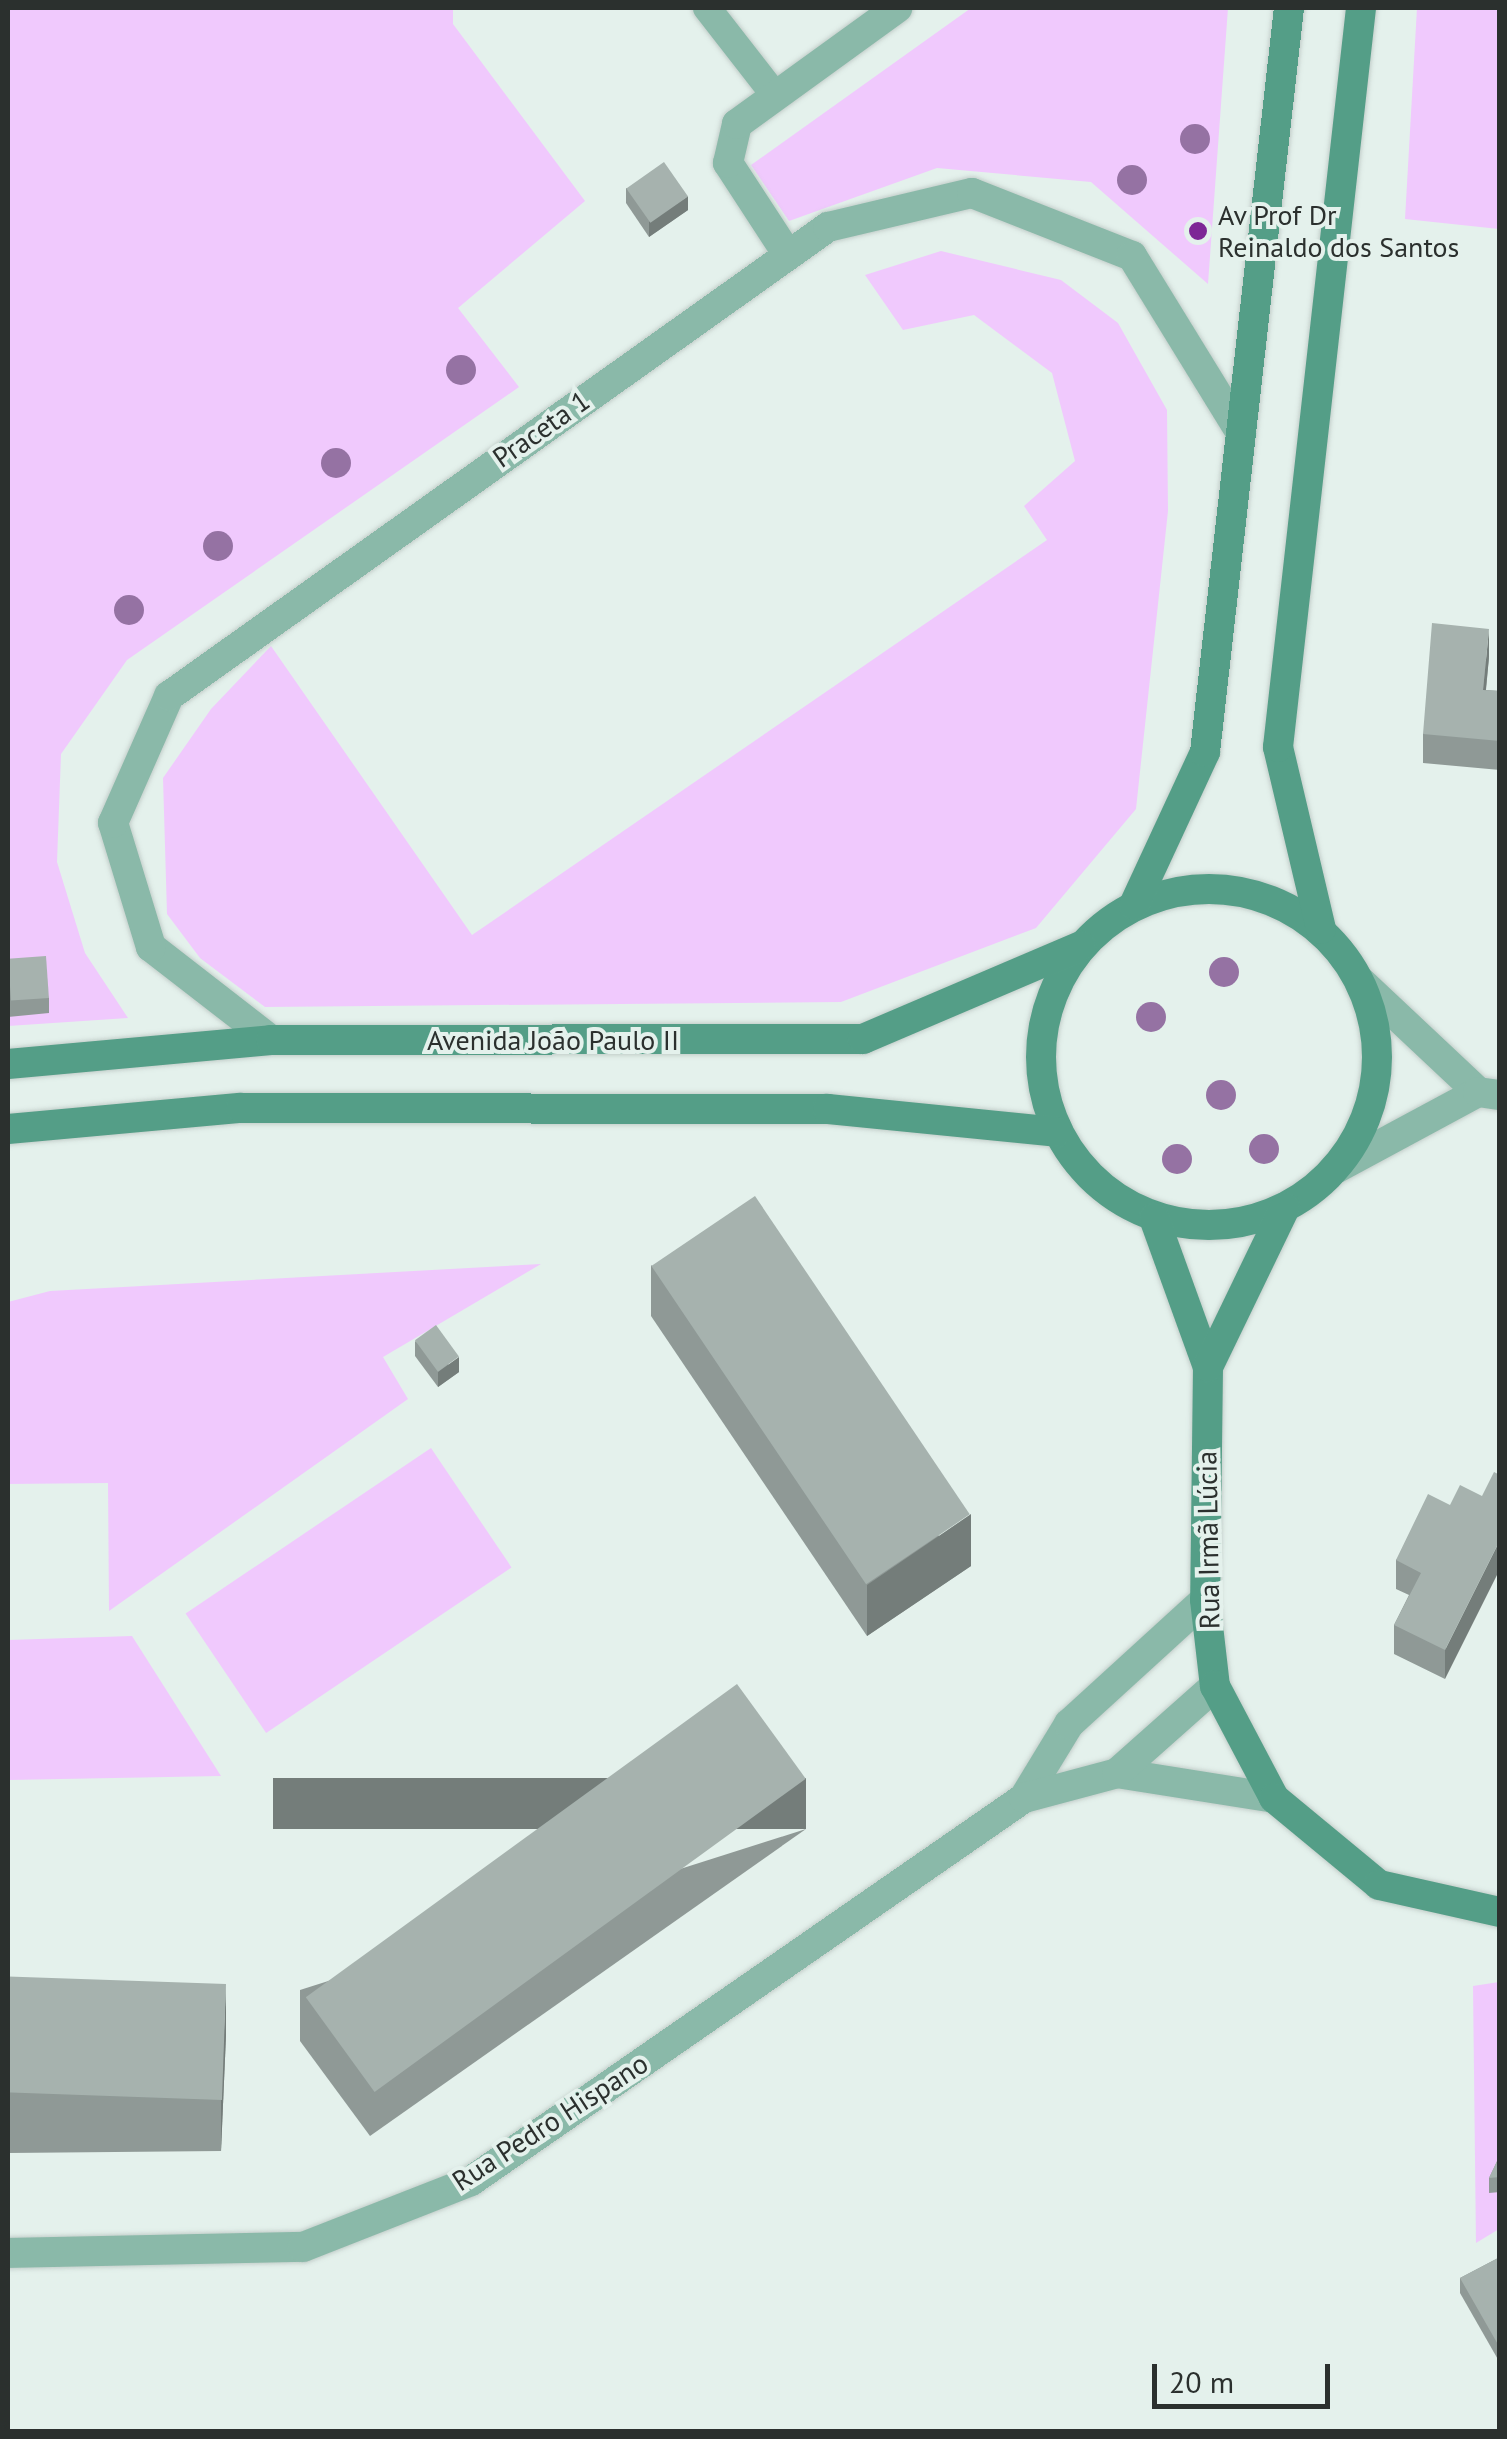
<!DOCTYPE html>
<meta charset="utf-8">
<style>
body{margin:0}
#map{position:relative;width:1507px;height:2439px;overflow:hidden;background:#e4f1ec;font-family:"PT Sans",sans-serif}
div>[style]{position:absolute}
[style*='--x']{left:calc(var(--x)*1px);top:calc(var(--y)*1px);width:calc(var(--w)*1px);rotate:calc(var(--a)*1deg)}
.green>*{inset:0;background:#f0c9fd;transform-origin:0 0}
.roads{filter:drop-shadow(0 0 2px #c3ceca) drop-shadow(0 0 2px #c3ceca)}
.lane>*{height:28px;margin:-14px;padding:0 14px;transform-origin:14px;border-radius:14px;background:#8ab9a9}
.street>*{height:30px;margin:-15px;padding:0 15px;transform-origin:15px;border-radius:15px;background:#8ab9a9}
.secondary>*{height:30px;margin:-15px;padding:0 15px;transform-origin:15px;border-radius:15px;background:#549e87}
.secondary>.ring{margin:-15px;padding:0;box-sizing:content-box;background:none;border:30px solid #549e87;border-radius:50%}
.trees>*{width:30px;height:30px;margin:-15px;border-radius:50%;background:#9572a3}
.wall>*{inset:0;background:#8f9996}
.shaded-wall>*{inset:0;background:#747d7a;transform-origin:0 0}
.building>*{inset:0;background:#a6b2ae;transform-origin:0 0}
.dots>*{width:28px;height:28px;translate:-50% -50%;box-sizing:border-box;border:5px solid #e4f1ec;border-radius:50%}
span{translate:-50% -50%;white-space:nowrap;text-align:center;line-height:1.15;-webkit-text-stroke:8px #e4f1ec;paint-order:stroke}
.poi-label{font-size:28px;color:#2b302e}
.left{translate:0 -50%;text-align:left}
.street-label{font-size:28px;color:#2b302e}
.frame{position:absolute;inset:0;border:10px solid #2b302e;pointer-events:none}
.scale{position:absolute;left:1152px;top:2364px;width:178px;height:45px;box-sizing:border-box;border:5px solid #2b302e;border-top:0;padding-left:12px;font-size:30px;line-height:35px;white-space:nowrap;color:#2b302e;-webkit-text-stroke:8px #e4f1ec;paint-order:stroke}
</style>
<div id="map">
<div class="green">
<i style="clip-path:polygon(8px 8px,453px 8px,453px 24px,585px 201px,458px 308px,519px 387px,127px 660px,61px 754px,57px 862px,85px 953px,128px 1018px,8px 1026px)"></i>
<i style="clip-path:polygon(971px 8px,1228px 8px,1208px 284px,1091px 182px,937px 168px,789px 221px,751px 165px)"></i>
<i style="clip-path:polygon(1417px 8px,1499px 8px,1499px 229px,1405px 219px)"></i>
<i style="clip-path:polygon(941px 251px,1061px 280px,1118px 323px,1167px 410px,1168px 511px,1136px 809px,1036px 928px,841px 1002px,265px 1007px,200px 958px,167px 914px,163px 778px,211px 709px,271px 646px,472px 935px,1047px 540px,1024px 506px,1075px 461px,1052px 373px,974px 315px,903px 330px,865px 275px)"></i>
<i style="clip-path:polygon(541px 1264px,383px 1357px,408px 1399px,109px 1611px,108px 1483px,8px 1484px,8px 1302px,50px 1291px)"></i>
<i style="left:431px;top:1448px;width:144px;height:296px;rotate:56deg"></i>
<i style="clip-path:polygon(132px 1636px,221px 1776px,8px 1780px,8px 1640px)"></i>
<i style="clip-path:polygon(1499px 1982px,1499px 2229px,1476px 2243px,1473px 1986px)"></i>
</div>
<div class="roads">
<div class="lane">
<i style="--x:707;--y:8;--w:109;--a:52.1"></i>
</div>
<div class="street">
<i style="--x:788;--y:255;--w:110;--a:-123.1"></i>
<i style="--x:728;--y:163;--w:40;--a:-77"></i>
<i style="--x:737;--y:124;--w:198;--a:-35.9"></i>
<i style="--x:1361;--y:982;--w:161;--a:43.2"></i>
<i style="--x:271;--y:1040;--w:152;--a:-142.2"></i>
<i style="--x:151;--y:947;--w:130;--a:-107"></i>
<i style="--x:113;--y:823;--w:139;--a:-66.2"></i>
<i style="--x:169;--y:696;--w:809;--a:-35.44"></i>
<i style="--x:828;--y:227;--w:148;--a:-13.3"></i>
<i style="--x:972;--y:193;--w:172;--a:21.5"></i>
<i style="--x:1132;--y:256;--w:208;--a:58.4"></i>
<i style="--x:1337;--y:1168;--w:160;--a:-28.3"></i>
<i style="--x:1478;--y:1092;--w:22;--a:8"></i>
<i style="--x:1117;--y:1773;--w:159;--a:9"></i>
<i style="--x:1024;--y:1798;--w:87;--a:-58.7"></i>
<i style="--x:1069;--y:1724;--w:184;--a:-42.4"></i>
<i style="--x:8;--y:2253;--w:295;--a:-1.2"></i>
<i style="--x:303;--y:2247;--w:180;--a:-21.4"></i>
<i style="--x:471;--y:2181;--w:673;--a:-34.71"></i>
<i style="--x:1024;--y:1798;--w:96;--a:-15"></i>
<i style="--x:1117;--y:1773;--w:131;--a:-41.6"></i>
</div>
<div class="secondary">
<i class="ring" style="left:1041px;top:889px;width:306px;height:306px"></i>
<i style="--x:1134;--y:905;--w:169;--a:-65.1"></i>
<i style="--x:1205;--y:752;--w:749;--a:-83.56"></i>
<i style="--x:1321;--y:929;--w:187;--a:-103.3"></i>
<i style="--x:1278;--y:747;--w:744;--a:-83.59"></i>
<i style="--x:8;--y:1064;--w:264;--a:-5.2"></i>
<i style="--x:271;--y:1040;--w:592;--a:-0.1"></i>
<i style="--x:863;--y:1039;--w:237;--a:-23.1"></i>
<i style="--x:8;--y:1129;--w:234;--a:-5.2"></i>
<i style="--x:241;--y:1108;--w:587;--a:0.1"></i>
<i style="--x:828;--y:1109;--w:230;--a:5.7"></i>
<i style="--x:1154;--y:1218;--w:158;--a:70.1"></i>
<i style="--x:1208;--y:1367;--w:233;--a:90.7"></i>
<i style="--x:1205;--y:1600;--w:87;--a:83.4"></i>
<i style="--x:1215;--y:1686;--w:127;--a:62.2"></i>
<i style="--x:1274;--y:1798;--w:136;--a:39.6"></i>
<i style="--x:1379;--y:1885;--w:124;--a:12.6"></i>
<i style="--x:1208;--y:1367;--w:177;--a:-64.2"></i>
</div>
</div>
<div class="trees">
<i style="left:1195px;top:139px"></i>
<i style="left:1132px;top:180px"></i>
<i style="left:461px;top:370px"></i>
<i style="left:336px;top:463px"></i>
<i style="left:218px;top:546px"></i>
<i style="left:129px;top:610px"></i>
<i style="left:1224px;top:972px"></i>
<i style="left:1151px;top:1017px"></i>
<i style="left:1221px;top:1095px"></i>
<i style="left:1264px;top:1149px"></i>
<i style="left:1177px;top:1159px"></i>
</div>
<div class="wall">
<i style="clip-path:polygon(626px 188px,688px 210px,649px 237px,626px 203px)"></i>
<i style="clip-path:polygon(1489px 657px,1486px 690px,1500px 691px,1500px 770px,1423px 763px,1423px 734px)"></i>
<i style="clip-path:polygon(8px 960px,49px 998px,49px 1013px,8px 1017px)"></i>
<i style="clip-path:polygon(651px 1265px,971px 1566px,867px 1636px,651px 1316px)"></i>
<i style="clip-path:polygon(415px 1341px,459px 1372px,438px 1387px,415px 1356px)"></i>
<i style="clip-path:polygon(1450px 1505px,1445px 1679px,1394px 1654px,1394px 1625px,1409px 1595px,1396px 1589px,1396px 1560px)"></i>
<i style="clip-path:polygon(806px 1829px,370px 2136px,300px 2041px,300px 1990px)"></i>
<i style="clip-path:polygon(8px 1985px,226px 2035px,221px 2151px,8px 2153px)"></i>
<i style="clip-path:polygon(1500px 2155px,1500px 2192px,1489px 2193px,1489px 2178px)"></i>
<i style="clip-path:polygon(1500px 2257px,1500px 2363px,1460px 2293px,1460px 2278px)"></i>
</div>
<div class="shaded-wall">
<i style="clip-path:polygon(688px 196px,688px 210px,649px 237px,649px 222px)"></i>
<i style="clip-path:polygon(1489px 629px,1489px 657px,1483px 718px,1483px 690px)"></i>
<i style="clip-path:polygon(459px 1357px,459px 1372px,438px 1387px,438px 1372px)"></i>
<i style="clip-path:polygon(971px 1514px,971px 1566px,867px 1636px,867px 1585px)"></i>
<i style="clip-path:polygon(1500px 1540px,1500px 1569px,1445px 1679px,1445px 1650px)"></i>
<i style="left:806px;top:1778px;width:51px;height:533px;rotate:90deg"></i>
<i style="clip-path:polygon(226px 1984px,226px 2035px,221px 2151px,221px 2100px)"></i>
</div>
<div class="building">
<i style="left:664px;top:162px;width:42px;height:46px;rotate:55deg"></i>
<i style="clip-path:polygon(1432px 623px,1489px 629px,1483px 690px,1500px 691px,1500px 741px,1423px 734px)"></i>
<i style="left:46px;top:956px;width:42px;height:38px;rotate:86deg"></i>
<i style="left:755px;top:1196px;width:384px;height:125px;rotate:56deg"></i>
<i style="left:436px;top:1325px;width:39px;height:26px;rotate:54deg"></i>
<i style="clip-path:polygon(1494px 1472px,1500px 1475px,1500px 1540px,1445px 1650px,1394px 1625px,1421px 1573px,1396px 1560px,1428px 1494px,1450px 1505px,1460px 1485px,1482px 1496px)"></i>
<i style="left:737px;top:1684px;width:117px;height:533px;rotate:54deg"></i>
<i style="left:226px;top:1984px;width:116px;height:218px;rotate:92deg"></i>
<i style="clip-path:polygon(1500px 2155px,1500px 2177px,1489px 2178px)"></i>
<i style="clip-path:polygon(1500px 2257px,1500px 2348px,1460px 2278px)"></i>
</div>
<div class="dots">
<i style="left:1198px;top:231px;background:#7d2796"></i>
</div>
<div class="poi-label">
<span class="left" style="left:1218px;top:231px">Av Prof Dr<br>Reinaldo dos Santos</span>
</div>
<div class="street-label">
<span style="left:541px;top:429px;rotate:-35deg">Praceta 1</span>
<span style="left:553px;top:1040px">Avenida João Paulo II</span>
<span style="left:1208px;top:1540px;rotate:-91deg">Rua Irmã Lúcia</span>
<span style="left:550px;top:2122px;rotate:-33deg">Rua Pedro Hispano</span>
</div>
<div class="frame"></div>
<div class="scale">20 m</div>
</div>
